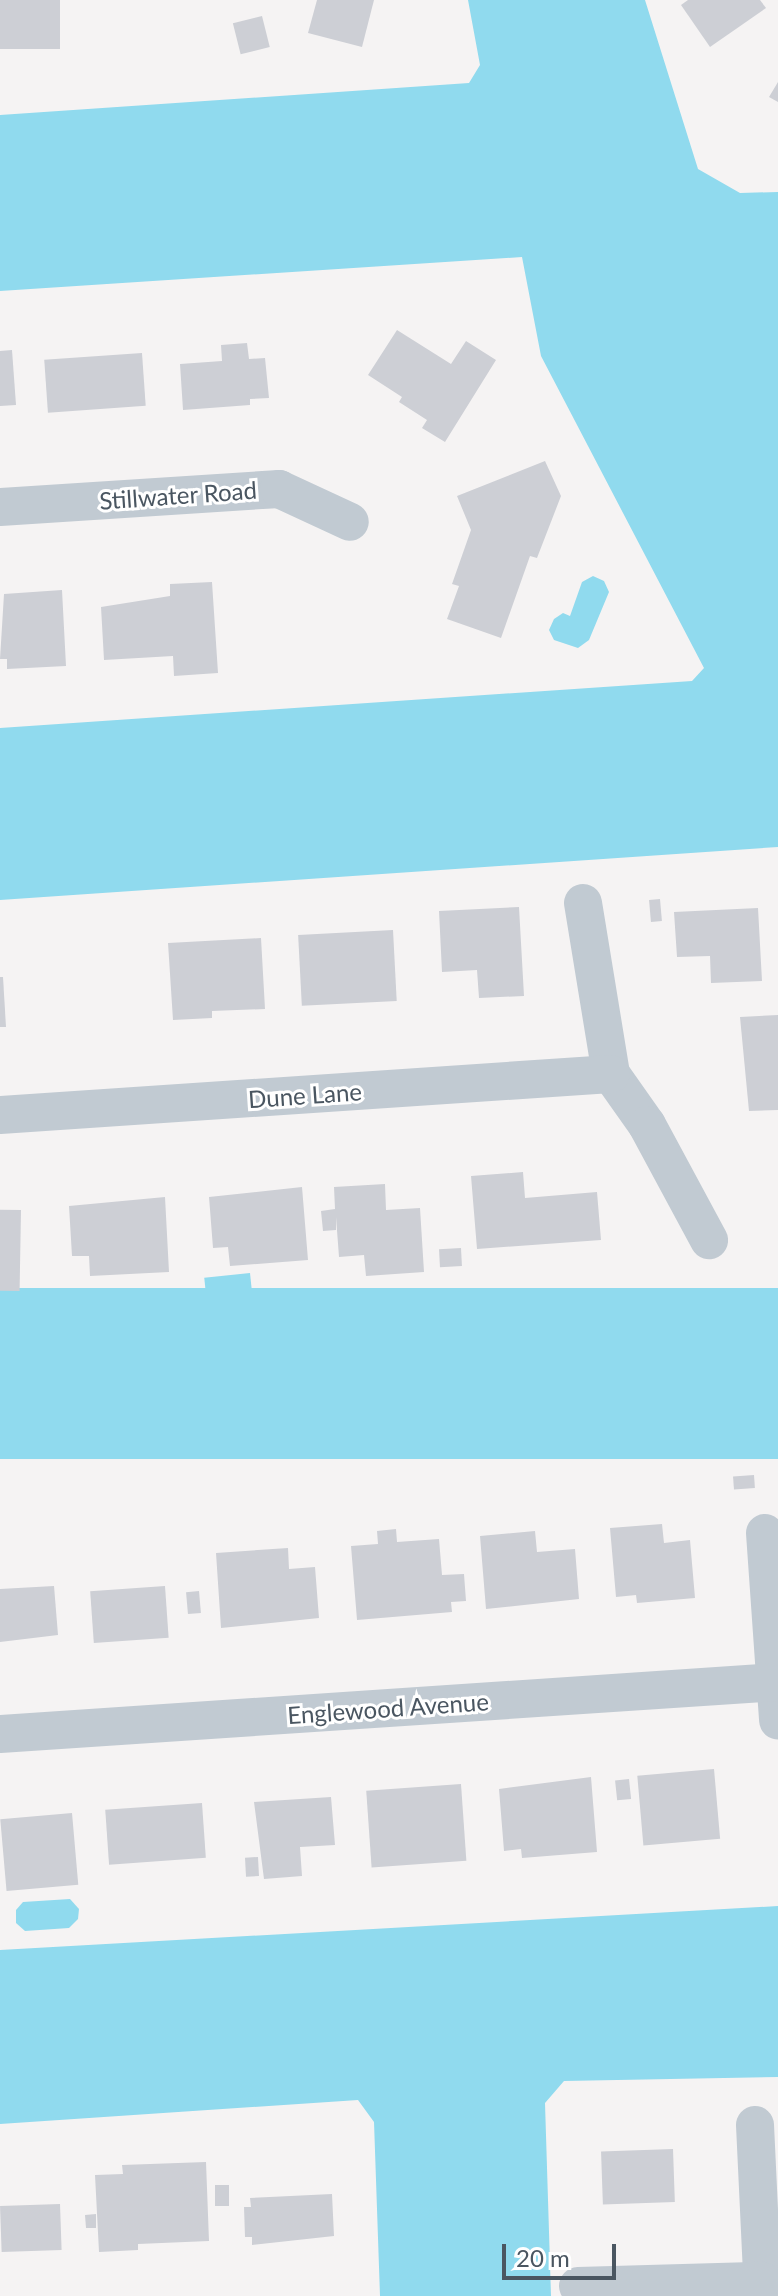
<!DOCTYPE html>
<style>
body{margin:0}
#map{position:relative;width:778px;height:2296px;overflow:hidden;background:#f5f3f3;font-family:Lato,sans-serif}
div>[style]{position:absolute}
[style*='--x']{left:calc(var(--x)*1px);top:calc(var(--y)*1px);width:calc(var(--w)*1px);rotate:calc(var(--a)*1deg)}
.water>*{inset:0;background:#90daee;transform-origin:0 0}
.building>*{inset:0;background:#cdcfd5;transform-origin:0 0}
.minor>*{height:38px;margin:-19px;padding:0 19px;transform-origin:19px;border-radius:19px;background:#c1cad2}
span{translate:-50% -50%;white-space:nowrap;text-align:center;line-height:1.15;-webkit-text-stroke:6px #fff;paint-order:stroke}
.street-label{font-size:24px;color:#4a5661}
.scale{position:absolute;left:502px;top:2244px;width:114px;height:36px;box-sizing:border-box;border:4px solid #4a5661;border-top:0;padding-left:10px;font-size:24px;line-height:28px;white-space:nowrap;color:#4a5661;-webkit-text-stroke:6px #fff;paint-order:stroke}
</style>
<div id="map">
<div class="water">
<i style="clip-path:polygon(468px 0,645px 0,698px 169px,740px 193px,778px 192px,778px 847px,0 900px,0 728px,692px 681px,704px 668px,541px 356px,522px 257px,0 291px,0 115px,469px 83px,480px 65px)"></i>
<i style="clip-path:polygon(593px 576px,604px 581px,609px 592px,589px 640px,578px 648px,554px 640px,549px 630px,554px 619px,563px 613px,570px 616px,582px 582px)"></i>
<i style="left:250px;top:1273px;width:18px;height:46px;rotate:84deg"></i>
<i style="left:778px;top:1288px;width:171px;height:780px;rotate:90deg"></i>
<i style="clip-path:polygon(70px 1899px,79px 1909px,78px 1919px,69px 1928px,25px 1931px,16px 1923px,16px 1910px,23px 1902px)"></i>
<i style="clip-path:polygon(778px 1906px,778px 2077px,564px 2081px,545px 2103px,551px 2296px,380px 2296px,374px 2122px,358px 2100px,0 2124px,0 1950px)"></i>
</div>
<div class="building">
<i style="left:0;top:0;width:60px;height:49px"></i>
<i style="clip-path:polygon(317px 0,374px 0,362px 47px,308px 33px)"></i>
<i style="clip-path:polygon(688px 0,760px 0,766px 8px,710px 47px,681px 5px)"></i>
<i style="left:262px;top:16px;width:32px;height:30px;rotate:76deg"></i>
<i style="clip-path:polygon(778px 82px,778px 102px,769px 97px)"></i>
<i style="clip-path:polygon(397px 330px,451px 364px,466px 341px,496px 360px,445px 442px,422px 428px,427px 420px,399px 402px,402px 397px,368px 375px)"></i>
<i style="clip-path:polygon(247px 343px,249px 359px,265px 358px,269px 398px,250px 399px,250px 405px,183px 410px,180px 364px,222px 361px,221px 345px)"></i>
<i style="clip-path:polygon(12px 350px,16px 405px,0 406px,0 351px)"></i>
<i style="left:142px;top:353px;width:53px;height:98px;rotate:86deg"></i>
<i style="clip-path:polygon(545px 461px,561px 496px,537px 558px,530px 556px,501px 638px,447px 619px,459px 586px,452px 584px,471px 530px,457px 496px)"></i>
<i style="clip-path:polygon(212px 582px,218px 673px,174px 676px,173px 656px,104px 660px,101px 607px,170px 596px,170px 584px)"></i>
<i style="clip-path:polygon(62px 590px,66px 666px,7px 669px,7px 659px,0 659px,4px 594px)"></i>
<i style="left:660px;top:899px;width:22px;height:11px;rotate:85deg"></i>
<i style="clip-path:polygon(519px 907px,524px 996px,479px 998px,477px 970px,442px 972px,439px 911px)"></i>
<i style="clip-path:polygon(758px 908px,762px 981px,711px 983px,710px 956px,677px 957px,674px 912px)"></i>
<i style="left:393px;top:930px;width:71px;height:95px;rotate:87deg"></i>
<i style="clip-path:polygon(261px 938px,265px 1009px,212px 1011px,212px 1018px,173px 1020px,168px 943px)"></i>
<i style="clip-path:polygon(0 977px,3px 977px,6px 1027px,0 1027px)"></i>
<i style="clip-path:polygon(778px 1015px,778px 1110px,749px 1111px,740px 1017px)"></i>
<i style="clip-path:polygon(523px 1172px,525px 1198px,597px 1192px,601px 1240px,477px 1249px,471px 1176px)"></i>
<i style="clip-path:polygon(385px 1184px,386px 1210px,420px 1208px,424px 1272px,366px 1276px,364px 1255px,339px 1257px,336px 1217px,336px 1230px,323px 1231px,321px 1211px,335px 1209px,334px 1187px)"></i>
<i style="clip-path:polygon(302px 1187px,308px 1260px,230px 1266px,228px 1247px,213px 1248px,209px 1197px)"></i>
<i style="clip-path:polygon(165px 1197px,169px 1272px,90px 1276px,89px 1256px,72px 1256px,69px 1206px)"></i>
<i style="left:21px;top:1210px;width:81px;height:21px;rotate:91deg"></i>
<i style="left:461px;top:1248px;width:18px;height:22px;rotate:87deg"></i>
<i style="left:754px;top:1475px;width:13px;height:21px;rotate:86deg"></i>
<i style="clip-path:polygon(662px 1524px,664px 1543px,690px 1540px,695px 1598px,637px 1603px,636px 1595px,616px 1597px,610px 1528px)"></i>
<i style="clip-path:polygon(396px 1529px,397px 1542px,439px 1539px,442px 1575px,464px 1574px,466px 1601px,451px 1602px,452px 1612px,357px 1620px,351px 1546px,378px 1544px,377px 1531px)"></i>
<i style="clip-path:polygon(535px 1531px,537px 1552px,575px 1549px,579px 1599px,486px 1609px,480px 1536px)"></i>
<i style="clip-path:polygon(288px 1548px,289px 1569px,315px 1567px,319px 1618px,221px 1628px,216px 1553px)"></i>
<i style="clip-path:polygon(54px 1586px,58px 1635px,0 1642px,0 1589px)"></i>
<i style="left:165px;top:1586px;width:52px;height:75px;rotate:86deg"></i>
<i style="left:199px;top:1591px;width:22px;height:13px;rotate:85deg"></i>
<i style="left:714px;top:1769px;width:70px;height:77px;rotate:85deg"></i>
<i style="clip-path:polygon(591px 1777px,597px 1852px,522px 1858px,521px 1849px,504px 1851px,499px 1789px)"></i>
<i style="left:629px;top:1779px;width:20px;height:14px;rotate:84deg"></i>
<i style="left:461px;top:1784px;width:77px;height:95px;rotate:86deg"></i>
<i style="clip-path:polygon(331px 1797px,335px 1845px,300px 1847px,302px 1876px,264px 1879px,254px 1802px)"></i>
<i style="left:202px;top:1803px;width:55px;height:97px;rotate:86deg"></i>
<i style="left:72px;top:1813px;width:72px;height:72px;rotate:85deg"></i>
<i style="left:258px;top:1857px;width:19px;height:13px;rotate:87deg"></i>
<i style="left:673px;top:2149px;width:53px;height:72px;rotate:88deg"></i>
<i style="clip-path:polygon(206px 2162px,209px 2241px,138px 2244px,138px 2250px,99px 2252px,95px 2175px,123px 2174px,122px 2165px)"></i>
<i style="left:215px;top:2185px;width:14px;height:21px"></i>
<i style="clip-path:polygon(332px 2194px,334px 2236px,252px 2245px,252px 2237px,245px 2237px,244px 2207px,251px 2207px,250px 2198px)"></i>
<i style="left:60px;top:2204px;width:46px;height:60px;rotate:88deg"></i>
<i style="clip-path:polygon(96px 2214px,96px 2228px,86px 2228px,85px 2215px)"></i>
</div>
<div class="minor">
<i style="--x:0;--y:507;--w:280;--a:-3.7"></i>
<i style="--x:279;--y:489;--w:78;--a:24.9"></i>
<i style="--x:583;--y:903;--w:173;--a:80.7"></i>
<i style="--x:611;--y:1074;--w:62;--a:54.8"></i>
<i style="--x:647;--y:1125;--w:131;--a:61.7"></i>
<i style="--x:0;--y:1115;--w:612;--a:-3.84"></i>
<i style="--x:765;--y:1533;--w:188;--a:86"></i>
<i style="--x:0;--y:1734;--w:778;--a:-3.83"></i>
<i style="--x:755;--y:2125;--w:171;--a:87.3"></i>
<i style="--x:578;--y:2286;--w:184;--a:-1.6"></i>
</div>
<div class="street-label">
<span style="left:178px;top:495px;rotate:-4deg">Stillwater Road</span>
<span style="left:305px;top:1095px;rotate:-4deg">Dune Lane</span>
<span style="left:388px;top:1708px;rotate:-4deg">Englewood Avenue</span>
</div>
<div class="scale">20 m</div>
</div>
